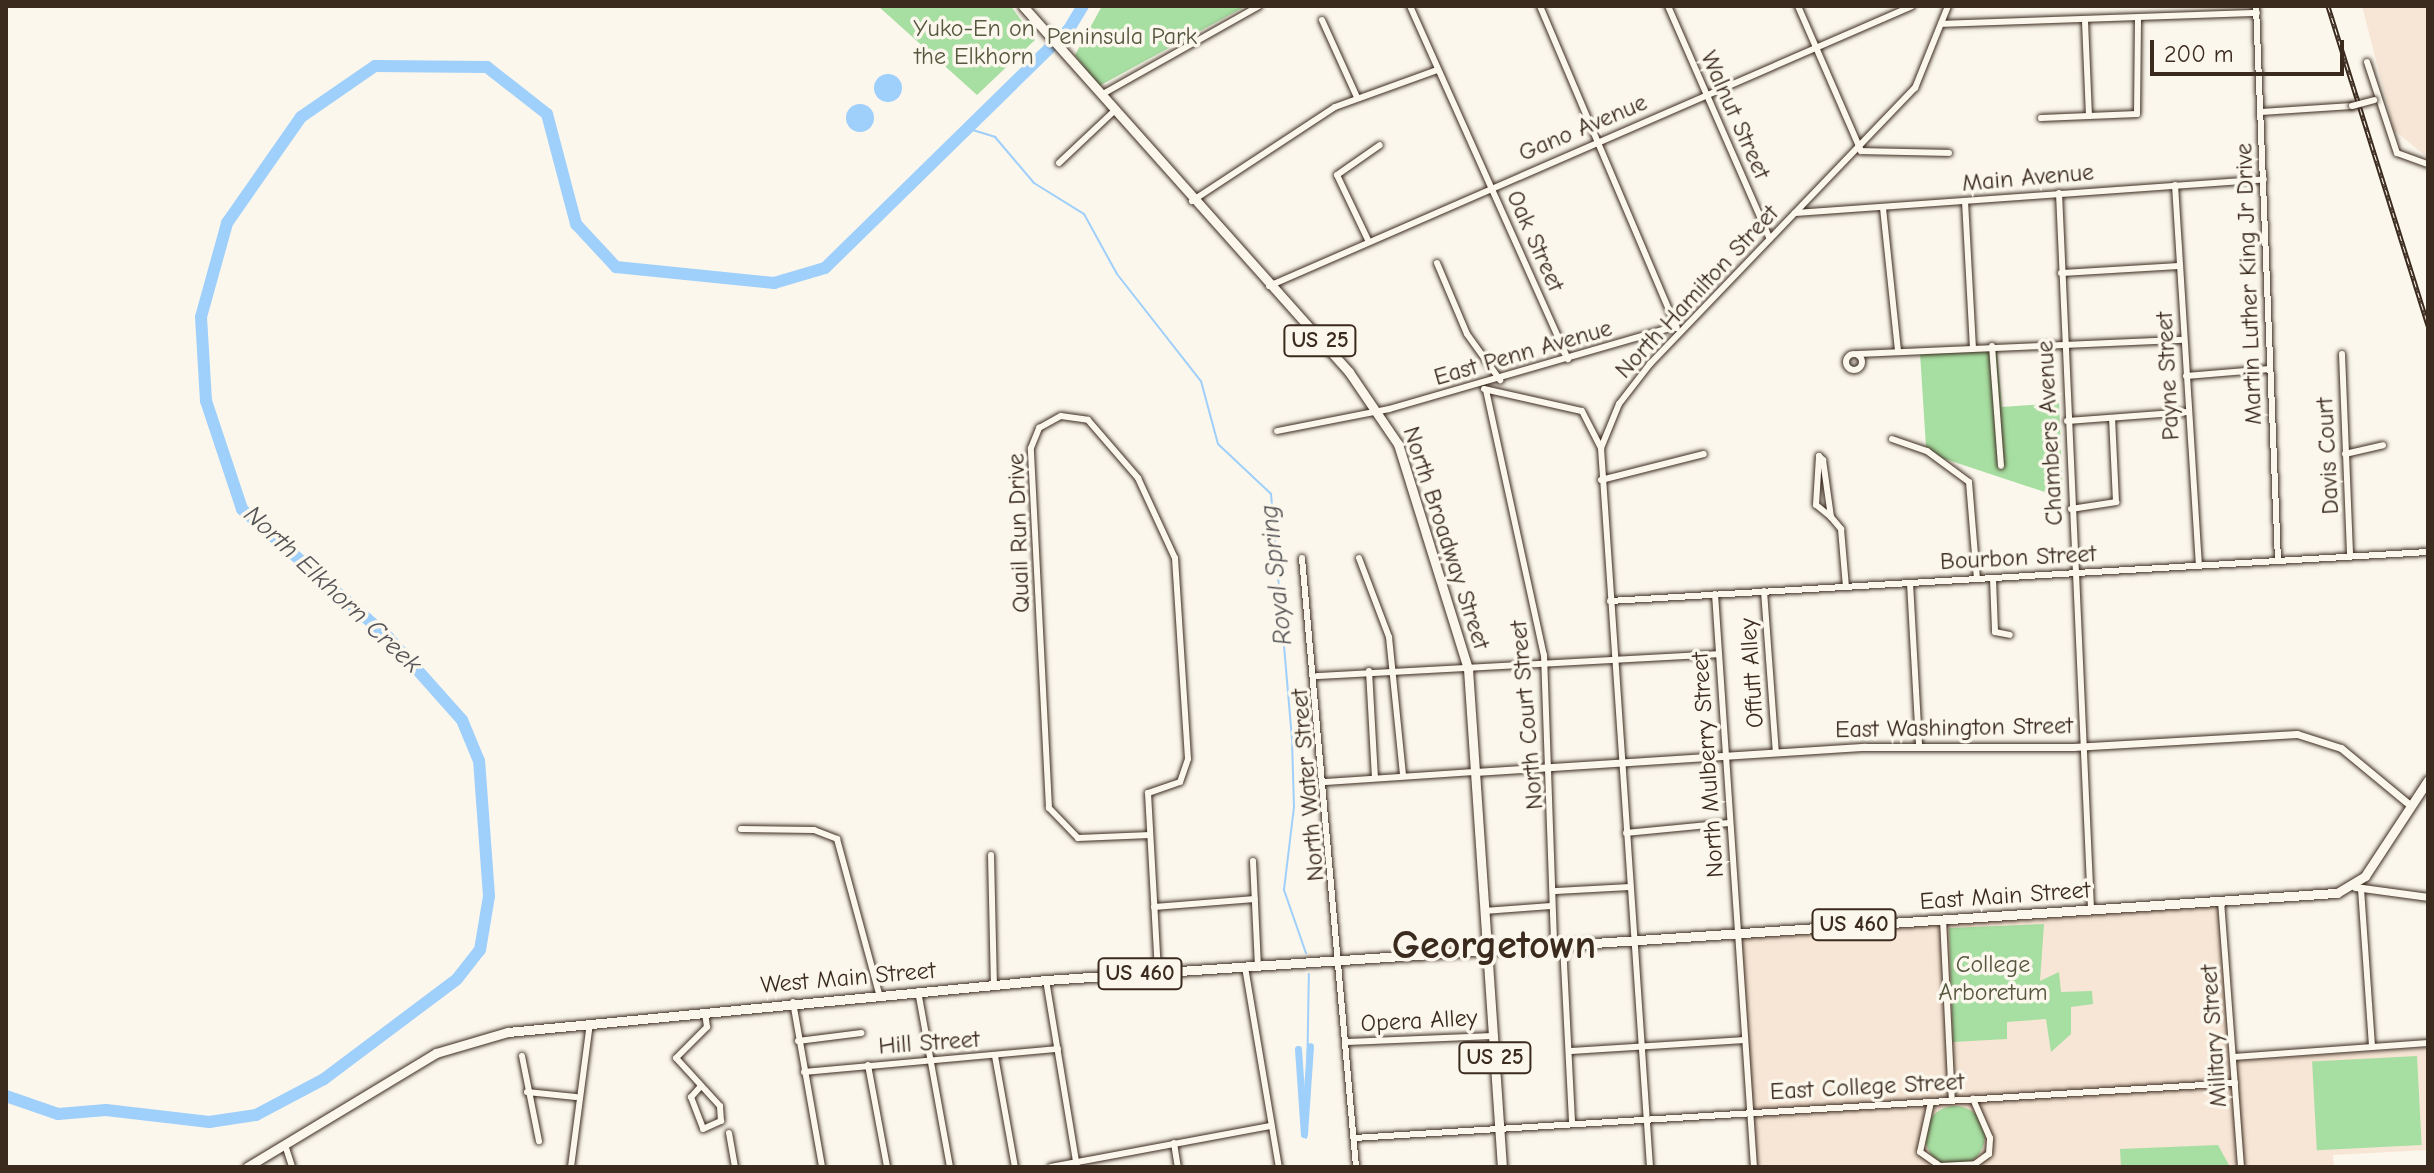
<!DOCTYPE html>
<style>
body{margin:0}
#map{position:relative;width:2434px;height:1173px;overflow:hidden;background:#fbf7ec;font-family:"Comic Neue",sans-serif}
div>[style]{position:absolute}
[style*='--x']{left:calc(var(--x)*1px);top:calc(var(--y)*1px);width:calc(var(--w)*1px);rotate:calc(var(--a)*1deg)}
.built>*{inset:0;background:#f7e6d5}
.green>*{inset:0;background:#a7dea1;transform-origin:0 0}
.round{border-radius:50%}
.water>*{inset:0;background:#9fcffb}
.stream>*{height:2px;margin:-1px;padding:0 1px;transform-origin:1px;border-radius:1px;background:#9fcffb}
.canal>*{height:7px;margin:-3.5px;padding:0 3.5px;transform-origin:3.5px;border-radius:3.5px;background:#9fcffb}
.river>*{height:12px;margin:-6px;padding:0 6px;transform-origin:6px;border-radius:6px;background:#9fcffb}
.roads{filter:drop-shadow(0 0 2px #3b2a1e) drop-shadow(0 0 2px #3b2a1e)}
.minor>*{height:6px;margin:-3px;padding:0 3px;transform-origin:3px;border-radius:3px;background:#fbf7ec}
.minor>.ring{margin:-3px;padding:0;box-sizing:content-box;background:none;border:6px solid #fbf7ec;border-radius:50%}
.tertiary>*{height:7px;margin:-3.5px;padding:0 3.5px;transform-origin:3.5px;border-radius:3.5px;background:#fbf7ec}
.primary>*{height:9px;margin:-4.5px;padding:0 4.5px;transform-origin:4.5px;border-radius:4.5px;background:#fbf7ec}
.rail>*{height:5px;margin-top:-2.5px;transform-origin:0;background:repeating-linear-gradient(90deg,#fbf7ec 0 6px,#3b2a1e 0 12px);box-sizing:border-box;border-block:2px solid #3b2a1e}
.bridges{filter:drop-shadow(0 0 2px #3b2a1e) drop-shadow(0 0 2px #3b2a1e)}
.minor-bridge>*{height:6px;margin:-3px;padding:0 3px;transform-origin:3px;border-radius:3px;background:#fbf7ec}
span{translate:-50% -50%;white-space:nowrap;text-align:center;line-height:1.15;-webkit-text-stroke:7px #fbf7ec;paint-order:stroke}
.shield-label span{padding:2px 6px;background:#fbf7ec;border:2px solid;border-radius:6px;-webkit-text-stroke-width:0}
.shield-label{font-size:22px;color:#3b2a1e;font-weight:700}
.park-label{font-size:24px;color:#56573f}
.street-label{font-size:24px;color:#3b2a1e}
.water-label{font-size:26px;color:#545355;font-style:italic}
.town-label{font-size:40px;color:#3b2a1e;font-weight:700}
.frame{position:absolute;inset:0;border:8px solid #3b2a1e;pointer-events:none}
.scale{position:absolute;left:2150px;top:40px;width:194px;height:36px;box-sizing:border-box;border:4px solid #3b2a1e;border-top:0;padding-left:10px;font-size:24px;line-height:28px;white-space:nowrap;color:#3b2a1e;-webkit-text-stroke:6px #fbf7ec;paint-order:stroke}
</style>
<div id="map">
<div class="built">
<i style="clip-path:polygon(2362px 6px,2428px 6px,2428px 158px,2394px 130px)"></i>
<i style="clip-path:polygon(2219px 904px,2230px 1061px,2428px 1048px,2428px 1150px,2333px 1155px,2334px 1167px,1756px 1167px,1738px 937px)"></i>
</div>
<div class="green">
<i style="clip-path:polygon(878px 6px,1011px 6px,1035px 40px,977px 95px)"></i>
<i style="clip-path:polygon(1102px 6px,1246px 6px,1099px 86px,1075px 55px)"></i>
<i style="clip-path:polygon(1997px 351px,2002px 407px,2059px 403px,2063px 498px,1942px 458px,1926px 447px,1920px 353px)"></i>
<i style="clip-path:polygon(2044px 924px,2040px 981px,2059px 972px,2061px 992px,2092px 991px,2093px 1004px,2071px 1007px,2071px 1034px,2051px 1052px,2046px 1019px,2007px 1022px,2007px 1039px,1953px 1042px,1949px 928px)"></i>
<i style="left:2417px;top:1056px;width:89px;height:105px;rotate:87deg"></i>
<i class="round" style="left:1925px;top:1106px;width:60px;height:60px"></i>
<i style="clip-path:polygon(2218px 1145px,2230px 1167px,2121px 1167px,2120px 1149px)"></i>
</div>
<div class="water">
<i class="round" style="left:874px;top:74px;width:28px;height:28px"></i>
<i class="round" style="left:846px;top:104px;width:28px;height:28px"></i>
</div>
<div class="stream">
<i style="--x:963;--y:127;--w:34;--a:17"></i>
<i style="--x:995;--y:137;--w:60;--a:49.7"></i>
<i style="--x:1034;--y:183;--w:59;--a:31.8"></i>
<i style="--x:1084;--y:214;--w:68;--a:61.2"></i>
<i style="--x:1117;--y:274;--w:136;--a:51.9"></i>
<i style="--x:1201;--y:381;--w:65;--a:74.9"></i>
<i style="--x:1218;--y:444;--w:73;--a:43.3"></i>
<i style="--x:1271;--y:494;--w:247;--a:85.1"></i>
<i style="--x:1292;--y:740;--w:67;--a:88.3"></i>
<i style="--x:1294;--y:807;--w:84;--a:96.9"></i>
<i style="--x:1284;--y:890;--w:67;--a:70.8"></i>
<i style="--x:1306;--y:1138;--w:164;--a:-89"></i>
</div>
<div class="canal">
<i style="--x:1298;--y:1049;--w:85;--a:86"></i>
<i style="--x:1304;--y:1134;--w:88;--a:-86.1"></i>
</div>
<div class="river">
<i style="--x:6;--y:1096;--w:55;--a:19.1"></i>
<i style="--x:58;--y:1114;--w:48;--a:-4.8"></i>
<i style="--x:106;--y:1110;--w:104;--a:6.6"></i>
<i style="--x:209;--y:1122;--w:48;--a:-8.5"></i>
<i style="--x:256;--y:1115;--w:77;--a:-27.9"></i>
<i style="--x:324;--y:1079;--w:166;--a:-36.9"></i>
<i style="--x:457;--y:979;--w:37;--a:-52"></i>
<i style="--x:480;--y:950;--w:55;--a:-80.5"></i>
<i style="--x:489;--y:896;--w:135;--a:-94.2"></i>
<i style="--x:479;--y:761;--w:44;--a:-112.5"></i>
<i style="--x:462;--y:720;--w:111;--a:-131.7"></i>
<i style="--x:388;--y:637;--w:194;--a:-138.8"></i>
<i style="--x:242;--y:509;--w:114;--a:-108.4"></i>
<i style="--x:206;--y:401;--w:84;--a:-93.4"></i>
<i style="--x:201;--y:317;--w:98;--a:-74.5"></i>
<i style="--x:227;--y:223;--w:129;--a:-55.1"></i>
<i style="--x:301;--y:117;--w:90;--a:-34.6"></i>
<i style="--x:375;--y:66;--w:112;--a:0.5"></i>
<i style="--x:487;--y:67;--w:76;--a:38.1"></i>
<i style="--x:547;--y:114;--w:114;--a:75.2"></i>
<i style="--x:576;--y:224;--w:59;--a:47.1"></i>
<i style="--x:616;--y:267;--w:159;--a:5.8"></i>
<i style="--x:774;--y:283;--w:53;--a:-16.4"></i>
<i style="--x:825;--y:268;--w:342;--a:-44.4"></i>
<i style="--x:1069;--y:29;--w:27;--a:-59"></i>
</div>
<div class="roads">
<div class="minor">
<i style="--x:1410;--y:6;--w:387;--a:65.9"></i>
<i style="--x:1540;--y:6;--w:350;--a:67"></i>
<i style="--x:1668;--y:6;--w:254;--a:66.4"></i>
<i style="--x:1798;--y:6;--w:158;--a:66.5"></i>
<i style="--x:1861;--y:151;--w:88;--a:1.3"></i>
<i style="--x:2256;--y:6;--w:555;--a:87.73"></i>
<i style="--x:1322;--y:20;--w:85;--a:65.6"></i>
<i style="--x:2085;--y:21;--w:95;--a:87.6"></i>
<i style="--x:1941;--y:24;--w:316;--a:-2"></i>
<i style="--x:2367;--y:62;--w:96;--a:71.8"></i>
<i style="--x:2397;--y:153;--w:33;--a:20"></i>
<i style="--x:1101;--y:95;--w:181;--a:-29.4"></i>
<i style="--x:2261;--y:112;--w:91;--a:-3.8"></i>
<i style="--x:2041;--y:118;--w:96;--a:-2.4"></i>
<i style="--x:2137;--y:114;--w:94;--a:-89.4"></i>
<i style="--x:1059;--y:163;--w:73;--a:-43.3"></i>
<i style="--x:2175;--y:185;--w:381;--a:86.4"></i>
<i style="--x:2059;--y:193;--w:718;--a:87.44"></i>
<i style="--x:1192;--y:201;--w:171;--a:-33.3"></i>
<i style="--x:1335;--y:107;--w:109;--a:-19.9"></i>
<i style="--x:1965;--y:201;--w:146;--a:86.9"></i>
<i style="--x:1883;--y:208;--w:143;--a:84"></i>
<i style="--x:1795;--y:213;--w:470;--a:-4.1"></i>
<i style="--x:1368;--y:240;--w:72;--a:-115.5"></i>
<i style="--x:1337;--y:175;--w:52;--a:-34.9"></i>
<i style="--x:1437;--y:263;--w:77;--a:67.1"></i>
<i style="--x:1467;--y:334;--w:57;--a:54.3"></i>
<i style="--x:2061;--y:273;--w:119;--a:-3.4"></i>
<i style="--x:1269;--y:286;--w:701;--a:-23.53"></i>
<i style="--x:1992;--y:346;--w:120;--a:85.7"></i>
<i class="ring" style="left:1846px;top:354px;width:10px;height:10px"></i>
<i style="--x:1858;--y:354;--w:326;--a:-2.5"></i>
<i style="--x:2342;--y:354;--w:202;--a:87.7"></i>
<i style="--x:2186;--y:376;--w:84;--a:-4.8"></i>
<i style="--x:1484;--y:389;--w:100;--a:12.7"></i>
<i style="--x:1582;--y:411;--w:42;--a:62.8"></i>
<i style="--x:1486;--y:390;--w:271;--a:77.7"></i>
<i style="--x:1544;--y:655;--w:290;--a:88"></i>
<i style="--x:2067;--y:421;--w:121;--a:-4.3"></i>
<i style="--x:1277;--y:431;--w:114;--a:-11.1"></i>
<i style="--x:1389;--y:409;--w:299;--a:-16.1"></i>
<i style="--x:1892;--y:439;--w:37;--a:19"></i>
<i style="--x:1927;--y:451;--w:52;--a:36.4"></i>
<i style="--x:1969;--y:482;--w:97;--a:85.3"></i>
<i style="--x:2345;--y:454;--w:39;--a:-13"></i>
<i style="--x:1819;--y:456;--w:6;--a:45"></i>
<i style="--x:1823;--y:460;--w:58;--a:82"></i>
<i style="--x:1831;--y:517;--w:19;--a:-141"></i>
<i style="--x:1816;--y:505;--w:49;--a:-86.5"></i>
<i style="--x:1601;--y:480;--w:106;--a:-14.2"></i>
<i style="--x:2071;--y:509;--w:46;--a:-8.8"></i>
<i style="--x:2116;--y:502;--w:84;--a:-92.7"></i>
<i style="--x:1831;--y:517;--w:16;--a:50"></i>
<i style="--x:1841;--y:529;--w:58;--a:85.1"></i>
<i style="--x:1302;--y:558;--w:611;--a:84.93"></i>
<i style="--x:1359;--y:558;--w:85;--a:69.2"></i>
<i style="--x:1389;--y:637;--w:140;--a:84.2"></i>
<i style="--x:1993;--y:579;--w:53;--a:87.8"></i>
<i style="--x:1995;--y:632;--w:15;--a:11"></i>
<i style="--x:1910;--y:583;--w:162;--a:86.8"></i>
<i style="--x:1764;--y:591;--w:162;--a:85.8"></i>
<i style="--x:1715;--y:594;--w:574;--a:86.11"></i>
<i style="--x:1610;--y:601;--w:819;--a:-3.43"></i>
<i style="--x:1369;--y:671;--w:107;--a:86.8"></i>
<i style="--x:1317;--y:676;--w:402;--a:-3.1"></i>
<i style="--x:1325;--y:782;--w:150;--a:-3.8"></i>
<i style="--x:741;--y:829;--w:73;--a:0.8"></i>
<i style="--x:814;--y:830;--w:25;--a:21"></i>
<i style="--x:837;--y:839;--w:161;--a:74.8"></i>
<i style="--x:1626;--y:833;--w:103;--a:-5.5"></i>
<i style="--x:1150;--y:835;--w:72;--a:177.6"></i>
<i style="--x:1078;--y:838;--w:42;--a:-134"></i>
<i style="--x:1049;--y:808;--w:360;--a:-92.9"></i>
<i style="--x:1031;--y:448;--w:22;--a:-68"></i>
<i style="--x:1039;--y:428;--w:25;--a:-29"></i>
<i style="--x:1061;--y:416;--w:27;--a:8"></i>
<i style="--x:1088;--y:420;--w:77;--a:49.2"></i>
<i style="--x:1138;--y:478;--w:88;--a:65.2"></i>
<i style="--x:1175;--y:558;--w:201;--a:86.3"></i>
<i style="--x:1188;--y:759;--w:24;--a:109"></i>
<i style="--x:1180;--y:782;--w:34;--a:161"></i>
<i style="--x:1148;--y:793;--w:179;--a:86.8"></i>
<i style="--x:991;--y:855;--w:129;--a:88.7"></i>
<i style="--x:1253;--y:861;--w:105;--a:87.3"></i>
<i style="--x:2361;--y:889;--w:158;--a:86"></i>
<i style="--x:1556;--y:891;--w:74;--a:-3.1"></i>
<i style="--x:2221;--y:901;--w:267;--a:85.7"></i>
<i style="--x:1154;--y:907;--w:101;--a:-4.5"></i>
<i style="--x:1484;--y:911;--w:67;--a:-4.3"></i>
<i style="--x:1943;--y:919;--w:181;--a:87.2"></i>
<i style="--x:1563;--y:944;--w:180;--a:87.1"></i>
<i style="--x:1245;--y:967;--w:203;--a:80.4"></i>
<i style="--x:1046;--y:980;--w:190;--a:80.6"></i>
<i style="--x:918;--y:991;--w:179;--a:79.7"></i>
<i style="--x:793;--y:1002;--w:168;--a:80"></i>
<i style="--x:798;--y:1041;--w:64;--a:-7.2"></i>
<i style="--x:1347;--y:1042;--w:146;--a:-2.4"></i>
<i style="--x:1571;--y:1051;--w:174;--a:-3.6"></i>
<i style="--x:522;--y:1056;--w:87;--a:78.7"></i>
<i style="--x:995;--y:1056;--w:113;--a:79.8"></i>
<i style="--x:2233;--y:1057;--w:196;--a:-4.1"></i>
<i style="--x:868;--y:1065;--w:104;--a:79.4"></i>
<i style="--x:804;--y:1072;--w:255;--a:-5.2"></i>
<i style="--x:701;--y:1086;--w:15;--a:132"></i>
<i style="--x:691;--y:1097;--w:34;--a:69"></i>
<i style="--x:703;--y:1129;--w:20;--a:-24"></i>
<i style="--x:721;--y:1121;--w:15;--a:-94"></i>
<i style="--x:720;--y:1106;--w:65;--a:-132.5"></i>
<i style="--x:676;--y:1058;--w:44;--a:-45"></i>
<i style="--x:707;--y:1027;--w:15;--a:-98"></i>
<i style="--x:527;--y:1092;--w:49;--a:5.8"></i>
<i style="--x:1931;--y:1102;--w:51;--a:102.4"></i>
<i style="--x:1920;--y:1152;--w:24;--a:35"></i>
<i style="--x:1940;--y:1166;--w:35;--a:-3"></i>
<i style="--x:1975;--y:1164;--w:17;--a:-36"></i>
<i style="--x:1989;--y:1154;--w:16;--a:-86"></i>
<i style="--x:1990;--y:1138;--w:43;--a:-113.6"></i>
<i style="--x:729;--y:1133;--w:35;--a:80"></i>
<i style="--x:1354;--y:1138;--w:883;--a:-3.57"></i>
<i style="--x:1174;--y:1143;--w:24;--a:81"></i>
<i style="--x:286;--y:1148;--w:20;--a:72"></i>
<i style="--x:571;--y:1167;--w:145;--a:-82.5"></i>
<i style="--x:1051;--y:1167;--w:224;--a:-10.6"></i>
<i style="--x:1650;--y:1167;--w:721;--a:-93.9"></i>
<i style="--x:1601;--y:448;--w:48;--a:-67.8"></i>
<i style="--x:1619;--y:404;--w:51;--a:-52.2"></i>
<i style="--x:1650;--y:364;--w:383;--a:-46.2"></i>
<i style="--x:1915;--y:88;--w:88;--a:-68.1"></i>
</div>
<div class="tertiary">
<i style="--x:1475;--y:772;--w:391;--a:-3.7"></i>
<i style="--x:1865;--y:747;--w:208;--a:0"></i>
<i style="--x:2073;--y:747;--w:224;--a:-3.3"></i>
<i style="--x:2297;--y:734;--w:46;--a:17.7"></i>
<i style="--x:2341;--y:748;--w:91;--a:39.6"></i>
<i style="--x:2355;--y:887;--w:74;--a:7.8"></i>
</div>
<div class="primary">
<i style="--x:1023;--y:6;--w:490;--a:48.3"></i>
<i style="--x:1349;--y:372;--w:87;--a:55.8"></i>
<i style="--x:1398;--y:444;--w:236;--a:72.7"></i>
<i style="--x:1468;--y:669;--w:499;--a:86.1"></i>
<i style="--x:247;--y:1167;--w:221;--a:-31.1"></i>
<i style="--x:436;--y:1053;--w:75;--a:-16.3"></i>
<i style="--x:508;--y:1032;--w:541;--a:-5.52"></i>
<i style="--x:1046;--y:980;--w:1294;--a:-3.86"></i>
<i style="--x:2337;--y:893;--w:33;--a:-31"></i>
<i style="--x:2365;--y:876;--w:115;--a:-56.7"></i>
</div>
</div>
<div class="rail">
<i style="--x:2328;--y:6;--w:335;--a:72.6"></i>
</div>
<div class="bridges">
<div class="minor-bridge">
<i style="--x:2352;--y:106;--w:23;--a:-15"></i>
</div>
</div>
<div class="shield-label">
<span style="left:1320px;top:341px">US 25</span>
<span style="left:1854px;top:925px">US 460</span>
<span style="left:1140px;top:974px">US 460</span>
<span style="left:1495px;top:1058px">US 25</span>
</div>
<div class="park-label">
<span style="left:974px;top:43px">Yuko-En on<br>the Elkhorn</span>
<span style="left:1122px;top:37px">Peninsula Park</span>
<span style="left:1993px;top:979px">College<br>Arboretum</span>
</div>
<div class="street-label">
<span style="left:1735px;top:115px;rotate:66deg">Walnut Street</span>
<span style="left:1583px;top:128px;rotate:-23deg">Gano Avenue</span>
<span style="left:2028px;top:178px;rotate:-5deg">Main Avenue</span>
<span style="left:1535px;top:241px;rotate:66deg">Oak Street</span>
<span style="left:2249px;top:284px;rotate:-92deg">Martin Luther King Jr Drive</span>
<span style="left:1697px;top:292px;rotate:-47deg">North Hamilton Street</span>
<span style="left:1523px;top:353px;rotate:-16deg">East Penn Avenue</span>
<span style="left:2168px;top:376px;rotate:-93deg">Payne Street</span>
<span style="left:2050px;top:433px;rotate:-93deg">Chambers Avenue</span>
<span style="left:2328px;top:456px;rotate:-93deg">Davis Court</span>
<span style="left:1019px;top:533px;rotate:-92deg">Quail Run Drive</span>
<span style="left:1446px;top:538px;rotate:72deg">North Broadway Street</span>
<span style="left:2018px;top:558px;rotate:-3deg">Bourbon Street</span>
<span style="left:1752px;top:673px;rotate:-94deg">Offutt Alley</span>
<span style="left:1527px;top:715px;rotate:-95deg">North Court Street</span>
<span style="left:1954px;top:728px;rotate:-1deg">East Washington Street</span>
<span style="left:1708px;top:765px;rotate:-94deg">North Mulberry Street</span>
<span style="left:1308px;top:785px;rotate:-95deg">North Water Street</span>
<span style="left:2005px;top:896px;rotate:-4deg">East Main Street</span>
<span style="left:848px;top:978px;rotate:-5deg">West Main Street</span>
<span style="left:1419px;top:1021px;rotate:-3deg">Opera Alley</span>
<span style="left:2214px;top:1036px;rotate:-94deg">Military Street</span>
<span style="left:929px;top:1043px;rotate:-4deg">Hill Street</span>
<span style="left:1867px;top:1087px;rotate:-3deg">East College Street</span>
</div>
<div class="water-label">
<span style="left:1277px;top:575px;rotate:-96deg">Royal Spring</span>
<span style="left:332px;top:590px;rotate:43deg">North Elkhorn Creek</span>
</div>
<div class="town-label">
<span style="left:1494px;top:945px">Georgetown</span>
</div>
<div class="frame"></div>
<div class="scale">200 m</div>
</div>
